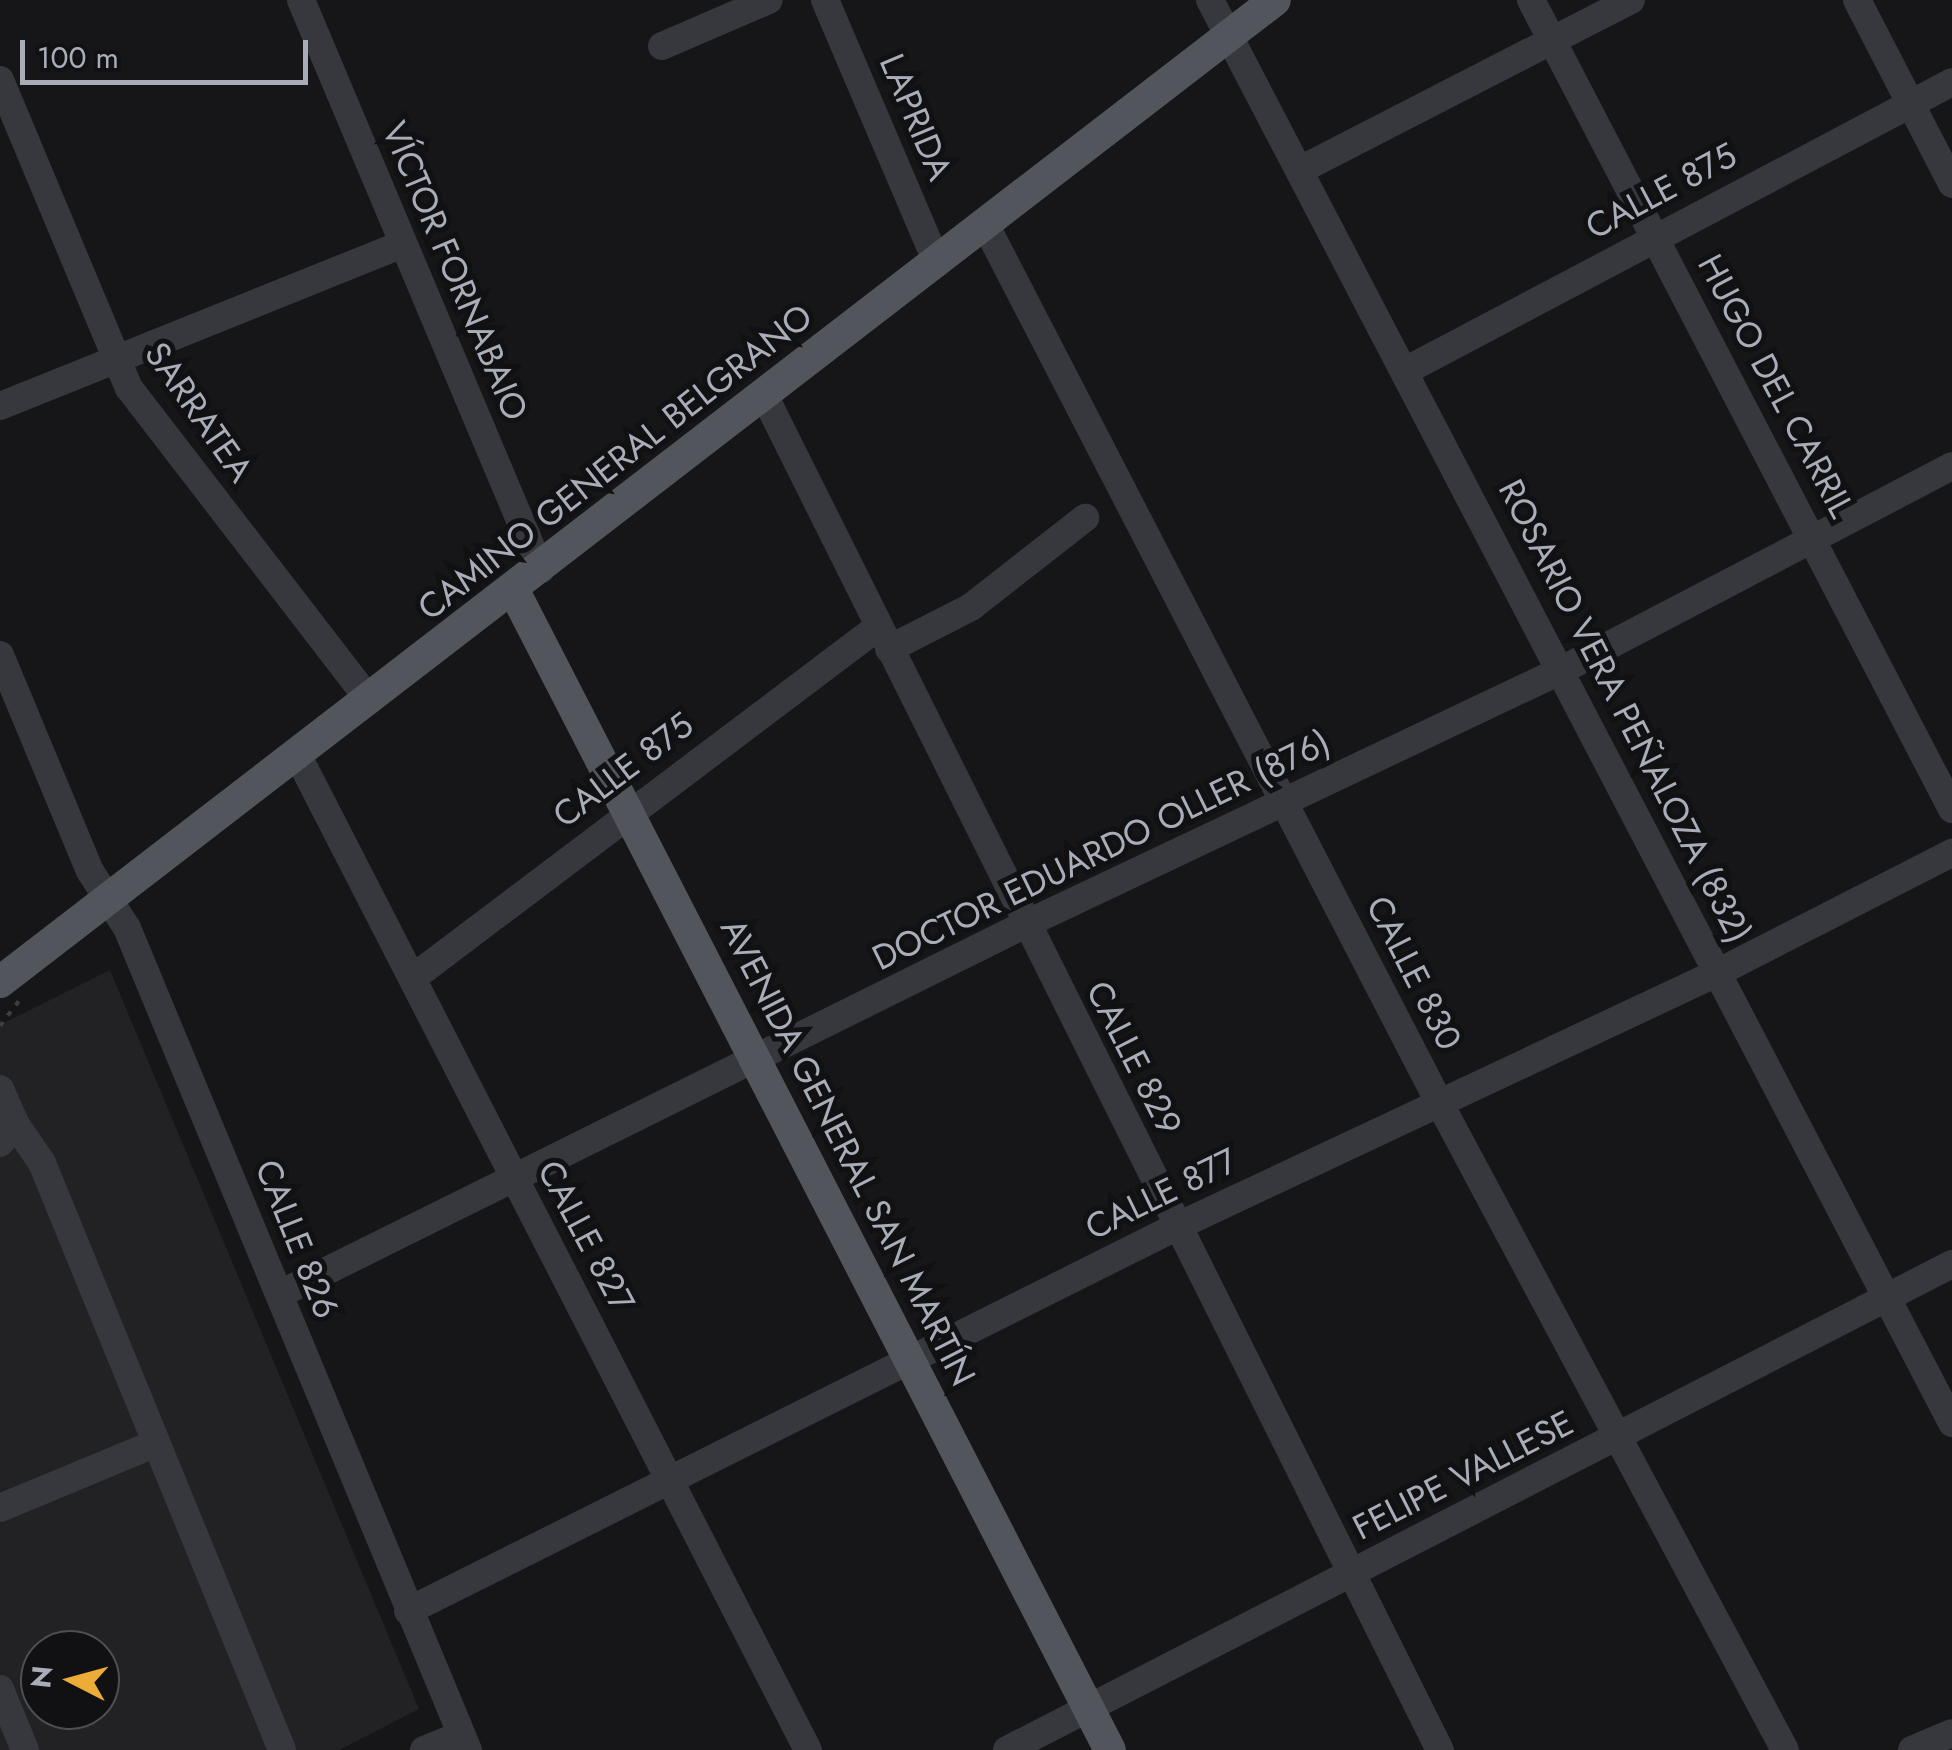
<!DOCTYPE html>
<meta charset="utf-8">
<style>
body{margin:0}
#map{position:relative;width:1952px;height:1750px;overflow:hidden;background:#161618;font-family:Jost,sans-serif}
div>[style]{position:absolute}
[style*='--x']{left:calc(var(--x)*1px);top:calc(var(--y)*1px);width:calc(var(--w)*1px);rotate:calc(var(--a)*1deg)}
.built>*{inset:0;background:#222225}
.path>*{height:4px;margin-top:-2px;transform-origin:0;background:repeating-linear-gradient(90deg,#3d3f44 0 5px,transparent 0 13px)}
.minor>*{height:28px;margin:-14px;padding:0 14px;transform-origin:14px;border-radius:14px;background:#37383d}
.major>*{height:32px;margin:-16px;padding:0 16px;transform-origin:16px;border-radius:16px;background:#53555c}
span{translate:-50% -50%;white-space:nowrap;text-align:center;line-height:1.15;-webkit-text-stroke:10px #111113;paint-order:stroke}
.street-label{font-size:35px;color:#a8adb8}
.north{position:absolute;left:20px;top:1630px;width:100px;height:100px;box-sizing:border-box;background:#111113;border:2px solid #4d4f55;border-radius:50%;rotate:276deg;font-size:28px;font-weight:700;line-height:40px;text-align:center;color:#a8adb8}
.north::after{content:'';display:block;margin:auto;width:35px;height:45px;background:#edab38;clip-path:polygon(50% 0,100% 100%,50% 72%,0 100%)}
.scale{position:absolute;left:20px;top:40px;width:288px;height:45px;box-sizing:border-box;border:5px solid #a8adb8;border-top:0;padding-left:12px;font-size:30px;line-height:35px;white-space:nowrap;color:#a8adb8;-webkit-text-stroke:8px #111113;paint-order:stroke}
</style>
<div id="map">
<div class="built">
<i style="clip-path:polygon(evenodd,110px 970px,419px 1709px,339px 1750px,0 1750px,0 1025px,110px 970px,40px 1650px,100px 1650px,100px 1710px,40px 1710px,40px 1650px)"></i>
</div>
<div class="path">
<i style="--x:0;--y:1026;--w:31;--a:-53"></i>
</div>
<div class="minor">
<i style="--x:301;--y:0;--w:618;--a:67.17"></i>
<i style="--x:825;--y:0;--w:286;--a:66.9"></i>
<i style="--x:1210;--y:0;--w:1605;--a:62.46"></i>
<i style="--x:1531;--y:0;--w:912;--a:62.51"></i>
<i style="--x:1857;--y:0;--w:207;--a:62.7"></i>
<i style="--x:662;--y:46;--w:116;--a:-23.3"></i>
<i style="--x:0;--y:80;--w:334;--a:67.3"></i>
<i style="--x:129;--y:388;--w:394;--a:52.4"></i>
<i style="--x:1300;--y:170;--w:372;--a:-27.2"></i>
<i style="--x:986;--y:226;--w:988;--a:62.66"></i>
<i style="--x:1440;--y:1104;--w:732;--a:61.9"></i>
<i style="--x:1407;--y:370;--w:616;--a:-27.85"></i>
<i style="--x:765;--y:397;--w:1512;--a:63.49"></i>
<i style="--x:0;--y:406;--w:434;--a:-21.9"></i>
<i style="--x:889;--y:649;--w:92;--a:-27.1"></i>
<i style="--x:971;--y:607;--w:145;--a:-38"></i>
<i style="--x:0;--y:655;--w:234;--a:67.4"></i>
<i style="--x:90;--y:871;--w:68;--a:57"></i>
<i style="--x:127;--y:928;--w:890;--a:67.47"></i>
<i style="--x:298;--y:756;--w:1117;--a:62.84"></i>
<i style="--x:414;--y:977;--w:581;--a:-37.03"></i>
<i style="--x:0;--y:1089;--w:39;--a:66"></i>
<i style="--x:16;--y:1125;--w:24;--a:132"></i>
<i style="--x:16;--y:1125;--w:46;--a:55.6"></i>
<i style="--x:42;--y:1163;--w:634;--a:67.76"></i>
<i style="--x:280;--y:1294;--w:830;--a:-26.38"></i>
<i style="--x:1024;--y:925;--w:593;--a:-25.36"></i>
<i style="--x:1560;--y:671;--w:442;--a:-27.6"></i>
<i style="--x:0;--y:1508;--w:167;--a:-22.6"></i>
<i style="--x:408;--y:1611;--w:861;--a:-26.57"></i>
<i style="--x:1178;--y:1226;--w:598;--a:-25.15"></i>
<i style="--x:1719;--y:972;--w:262;--a:-27.1"></i>
<i style="--x:0;--y:1689;--w:66;--a:67.7"></i>
<i style="--x:424;--y:1750;--w:40;--a:-22"></i>
<i style="--x:1007;--y:1750;--w:1063;--a:-27.22"></i>
<i style="--x:1912;--y:1750;--w:43;--a:-23"></i>
</div>
<div class="major">
<i style="--x:514;--y:591;--w:1303;--a:62.79"></i>
<i style="--x:0;--y:982;--w:1609;--a:-37.6"></i>
</div>
<div class="street-label">
<span style="left:916px;top:117px;rotate:67deg">LAPRIDA</span>
<span style="left:1661px;top:191px;rotate:-28deg">CALLE 875</span>
<span style="left:455px;top:271px;rotate:67deg">VÍCTOR FORNABAIO</span>
<span style="left:1776px;top:386px;rotate:62deg">HUGO DEL CARRIL</span>
<span style="left:199px;top:412px;rotate:55deg">SARRATEA</span>
<span style="left:615px;top:462px;rotate:-38deg">CAMINO GENERAL BELGRANO</span>
<span style="left:1625px;top:711px;rotate:63deg">ROSARIO VERA PEÑALOZA (832)</span>
<span style="left:623px;top:770px;rotate:-37deg">CALLE 875</span>
<span style="left:1101px;top:850px;rotate:-26deg">DOCTOR EDUARDO OLLER (876)</span>
<span style="left:1414px;top:973px;rotate:63deg">CALLE 830</span>
<span style="left:1134px;top:1058px;rotate:63deg">CALLE 829</span>
<span style="left:848px;top:1152px;rotate:63deg">AVENIDA GENERAL SAN MARTÍN</span>
<span style="left:1161px;top:1194px;rotate:-26deg">CALLE 877</span>
<span style="left:586px;top:1236px;rotate:62deg">CALLE 827</span>
<span style="left:297px;top:1239px;rotate:68deg">CALLE 826</span>
<span style="left:1463px;top:1475px;rotate:-27deg">FELIPE VALLESE</span>
</div>
<div class="north">N</div>
<div class="scale">100 m</div>
</div>
